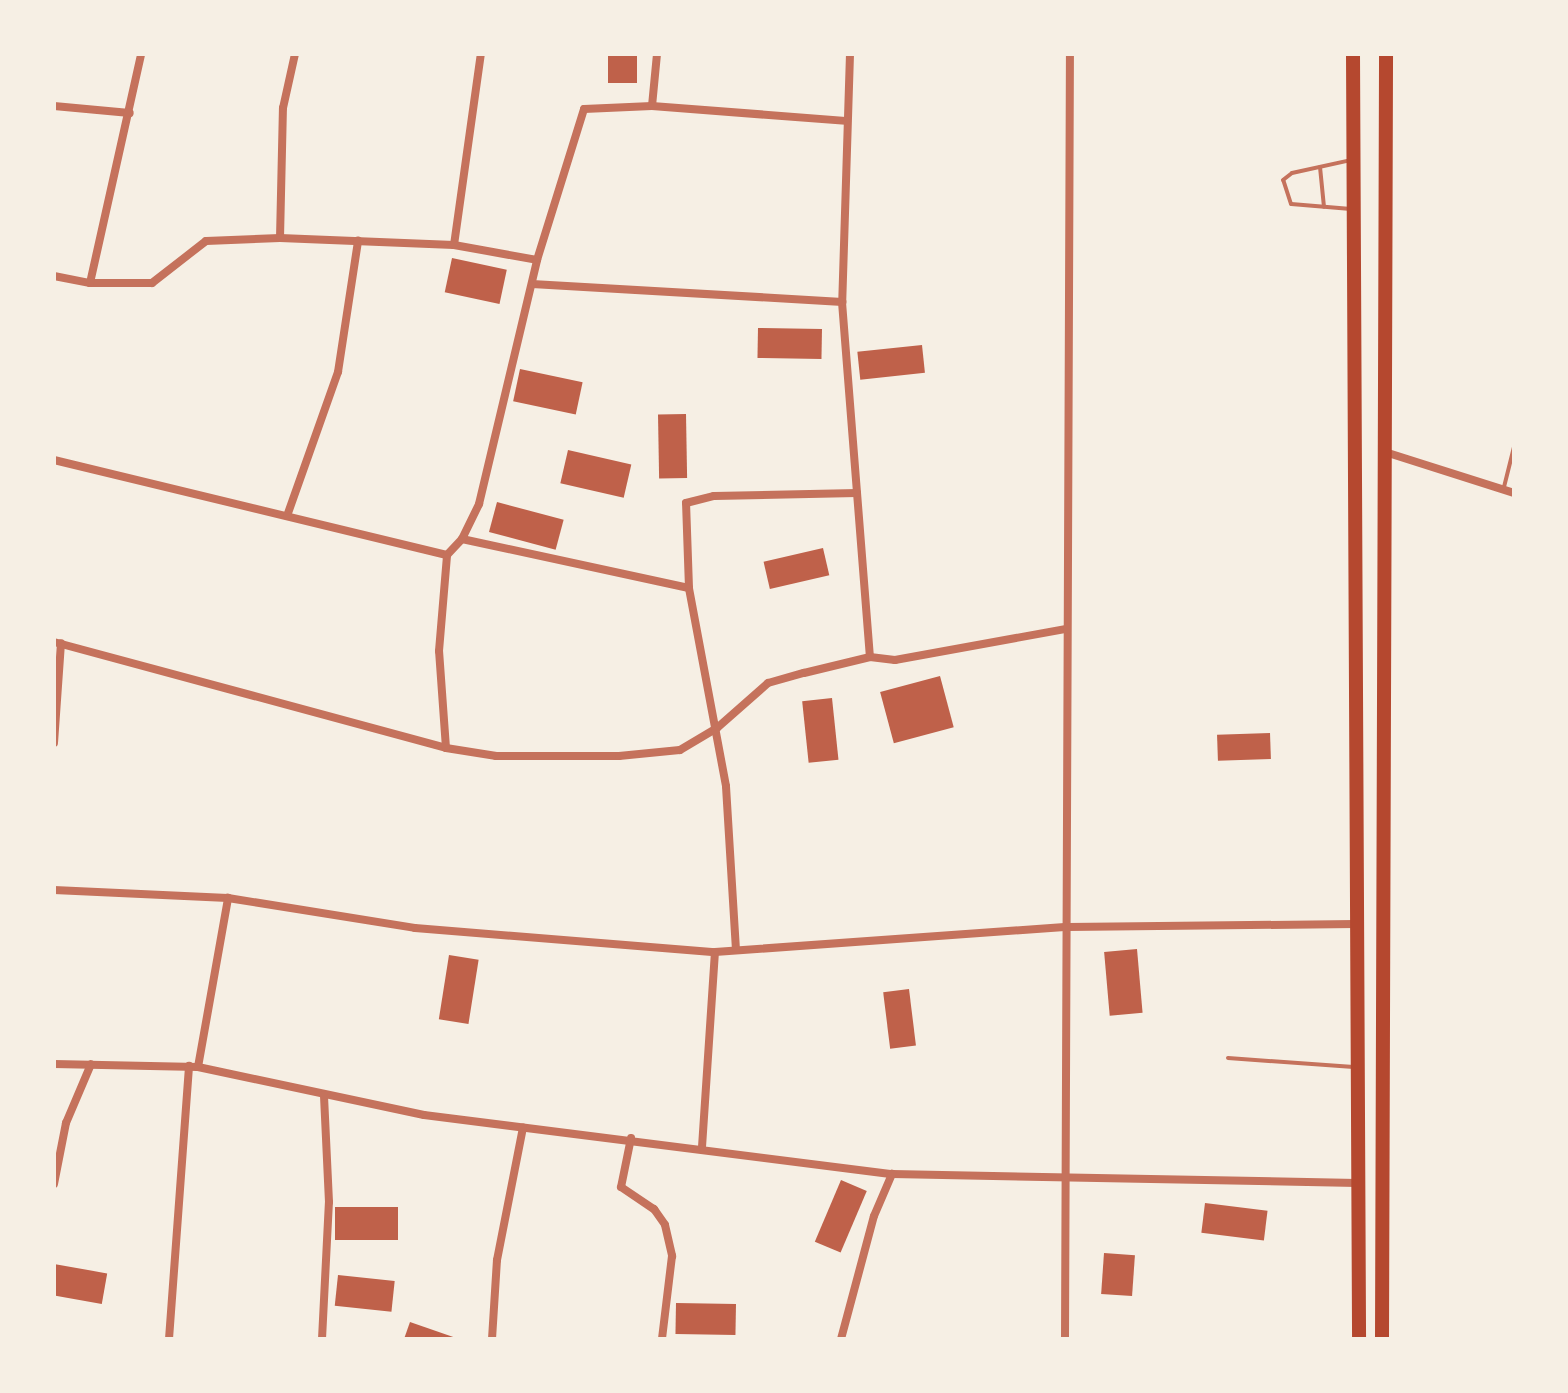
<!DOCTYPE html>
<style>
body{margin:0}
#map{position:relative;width:1568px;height:1393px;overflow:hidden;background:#f6efe4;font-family:Commissioner,sans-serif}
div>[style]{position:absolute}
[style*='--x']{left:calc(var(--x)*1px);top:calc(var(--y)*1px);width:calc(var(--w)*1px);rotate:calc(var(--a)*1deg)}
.building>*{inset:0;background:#bf614a;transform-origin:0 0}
.service>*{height:4px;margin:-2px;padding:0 2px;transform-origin:2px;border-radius:2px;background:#c5725c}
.minor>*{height:8px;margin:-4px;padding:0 4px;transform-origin:4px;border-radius:4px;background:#c5725c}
.trunk>*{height:14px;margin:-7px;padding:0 7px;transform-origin:7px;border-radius:7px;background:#b5482f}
span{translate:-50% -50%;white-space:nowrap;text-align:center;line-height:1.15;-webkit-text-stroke:7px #f6efe4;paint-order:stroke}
.frame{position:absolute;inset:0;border:56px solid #f6efe4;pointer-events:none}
</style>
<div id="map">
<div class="building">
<i style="left:608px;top:54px;width:29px;height:29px"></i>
<i style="left:452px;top:258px;width:56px;height:35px;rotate:12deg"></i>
<i style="left:758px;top:328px;width:64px;height:30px;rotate:1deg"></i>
<i style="left:922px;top:345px;width:28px;height:65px;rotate:84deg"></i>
<i style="left:520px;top:369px;width:64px;height:33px;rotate:12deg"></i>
<i style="left:686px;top:414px;width:64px;height:28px;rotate:89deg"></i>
<i style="left:568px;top:450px;width:65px;height:34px;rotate:13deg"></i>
<i style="left:497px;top:502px;width:69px;height:31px;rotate:15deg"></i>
<i style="left:823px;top:548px;width:28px;height:61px;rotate:77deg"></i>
<i style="left:940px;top:676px;width:53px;height:62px;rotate:75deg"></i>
<i style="left:832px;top:698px;width:62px;height:30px;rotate:84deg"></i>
<i style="left:1270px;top:733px;width:26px;height:53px;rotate:88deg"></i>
<i style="left:1137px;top:949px;width:64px;height:33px;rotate:85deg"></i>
<i style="left:449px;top:955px;width:30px;height:65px;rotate:9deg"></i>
<i style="left:909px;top:989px;width:57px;height:26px;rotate:83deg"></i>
<i style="left:841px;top:1180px;width:28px;height:67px;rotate:23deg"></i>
<i style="left:1205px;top:1203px;width:63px;height:30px;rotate:7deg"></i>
<i style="left:335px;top:1207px;width:63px;height:33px"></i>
<i style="left:1104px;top:1253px;width:31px;height:41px;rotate:4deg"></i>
<i style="left:54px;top:1264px;width:54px;height:31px;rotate:10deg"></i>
<i style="left:338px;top:1275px;width:57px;height:31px;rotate:6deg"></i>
<i style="left:676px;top:1303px;width:60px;height:31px;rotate:1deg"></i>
<i style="clip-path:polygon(410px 1322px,459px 1339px,404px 1339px)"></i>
</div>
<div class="service">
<i style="--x:1320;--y:167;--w:40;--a:84.3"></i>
<i style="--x:1351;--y:209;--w:60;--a:-175.2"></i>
<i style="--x:1291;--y:204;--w:25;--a:-108"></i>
<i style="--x:1283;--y:180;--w:11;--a:-38"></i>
<i style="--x:1292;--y:173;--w:60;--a:-12.4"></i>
<i style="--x:1504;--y:487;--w:41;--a:-76"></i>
<i style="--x:1514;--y:501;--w:115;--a:90"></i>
<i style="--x:1228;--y:1058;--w:126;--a:4.1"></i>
</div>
<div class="minor">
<i style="--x:850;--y:54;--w:248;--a:91.8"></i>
<i style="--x:842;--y:302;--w:356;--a:85.5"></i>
<i style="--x:54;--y:106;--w:76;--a:5.3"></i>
<i style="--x:652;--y:106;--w:52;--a:-84.5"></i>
<i style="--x:280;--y:238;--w:130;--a:-88.7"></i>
<i style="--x:283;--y:108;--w:55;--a:-77.5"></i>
<i style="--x:454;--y:245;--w:193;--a:-82"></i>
<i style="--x:54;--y:276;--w:37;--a:11"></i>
<i style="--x:90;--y:283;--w:62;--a:0"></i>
<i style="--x:152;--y:283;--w:68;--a:-37.9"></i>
<i style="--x:206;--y:241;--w:74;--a:-2.3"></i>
<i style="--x:280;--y:238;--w:174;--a:2.3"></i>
<i style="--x:454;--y:245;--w:84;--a:10.2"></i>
<i style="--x:90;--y:283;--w:235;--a:-77.4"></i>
<i style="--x:532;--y:284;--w:311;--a:3.3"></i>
<i style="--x:1385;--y:452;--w:135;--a:17.6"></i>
<i style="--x:54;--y:460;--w:404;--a:13.6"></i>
<i style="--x:287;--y:516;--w:153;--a:-70.5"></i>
<i style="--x:338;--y:372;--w:133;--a:-81.3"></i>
<i style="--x:462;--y:539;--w:232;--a:12.2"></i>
<i style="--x:54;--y:642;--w:406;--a:15.1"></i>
<i style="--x:446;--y:748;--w:51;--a:9.1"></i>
<i style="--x:496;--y:756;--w:123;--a:0"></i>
<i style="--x:619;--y:756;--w:61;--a:-5.6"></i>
<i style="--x:680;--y:750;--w:43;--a:-30.7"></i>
<i style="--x:717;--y:728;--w:68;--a:-41.4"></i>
<i style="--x:768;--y:683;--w:37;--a:-16"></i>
<i style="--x:804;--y:673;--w:68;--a:-13.6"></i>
<i style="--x:870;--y:657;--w:25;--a:7"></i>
<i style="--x:895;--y:660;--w:174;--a:-10.3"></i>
<i style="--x:54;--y:743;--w:100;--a:-86"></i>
<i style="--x:446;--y:748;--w:97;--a:-94.1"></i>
<i style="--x:439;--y:651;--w:96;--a:-85.2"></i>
<i style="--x:447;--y:555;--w:22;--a:-47"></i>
<i style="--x:462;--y:539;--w:39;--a:-64"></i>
<i style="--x:479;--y:504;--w:251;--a:-76.6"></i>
<i style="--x:537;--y:260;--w:158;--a:-72.7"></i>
<i style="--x:584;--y:109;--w:68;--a:-2.5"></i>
<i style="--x:652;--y:106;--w:194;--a:4.4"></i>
<i style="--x:54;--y:890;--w:174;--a:2.6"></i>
<i style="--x:228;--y:898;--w:189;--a:9.1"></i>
<i style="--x:415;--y:928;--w:301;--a:4.6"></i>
<i style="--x:715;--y:952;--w:354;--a:-4.1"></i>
<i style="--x:1068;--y:927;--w:287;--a:-0.6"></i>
<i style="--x:736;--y:950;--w:164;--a:-93.5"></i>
<i style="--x:726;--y:786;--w:201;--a:-100.6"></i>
<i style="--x:689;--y:588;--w:85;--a:-92"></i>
<i style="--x:686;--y:503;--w:29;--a:-14"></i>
<i style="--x:714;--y:496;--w:143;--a:-1.2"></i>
<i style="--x:54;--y:1064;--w:144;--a:1.2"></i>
<i style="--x:198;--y:1067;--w:231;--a:12"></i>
<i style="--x:424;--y:1115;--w:472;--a:7.2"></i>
<i style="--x:892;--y:1174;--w:465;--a:1.1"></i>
<i style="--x:198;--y:1067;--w:172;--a:-79.9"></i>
<i style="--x:631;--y:1138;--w:50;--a:101.5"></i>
<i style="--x:621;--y:1187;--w:40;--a:34"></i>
<i style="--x:654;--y:1209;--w:19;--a:55"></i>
<i style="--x:665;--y:1225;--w:32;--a:77"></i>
<i style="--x:672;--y:1256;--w:84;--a:96.9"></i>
<i style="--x:702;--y:1147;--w:195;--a:-86.2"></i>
<i style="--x:54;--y:1184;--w:62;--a:-78.9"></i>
<i style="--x:66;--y:1123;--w:64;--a:-67"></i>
<i style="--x:169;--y:1339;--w:274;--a:-85.8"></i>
<i style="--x:322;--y:1339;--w:137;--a:-87.1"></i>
<i style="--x:329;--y:1202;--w:107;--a:-92.7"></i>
<i style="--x:492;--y:1339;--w:79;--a:-86.4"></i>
<i style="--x:497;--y:1260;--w:135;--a:-78.9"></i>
<i style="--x:841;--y:1339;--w:127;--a:-75"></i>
<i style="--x:874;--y:1216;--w:46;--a:-66.8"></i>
<i style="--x:1065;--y:1339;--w:1285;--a:-89.78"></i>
</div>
<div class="trunk">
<i style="--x:1353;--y:54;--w:1285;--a:89.73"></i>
<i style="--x:1382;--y:1339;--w:1285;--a:-89.82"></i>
</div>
<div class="frame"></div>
</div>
